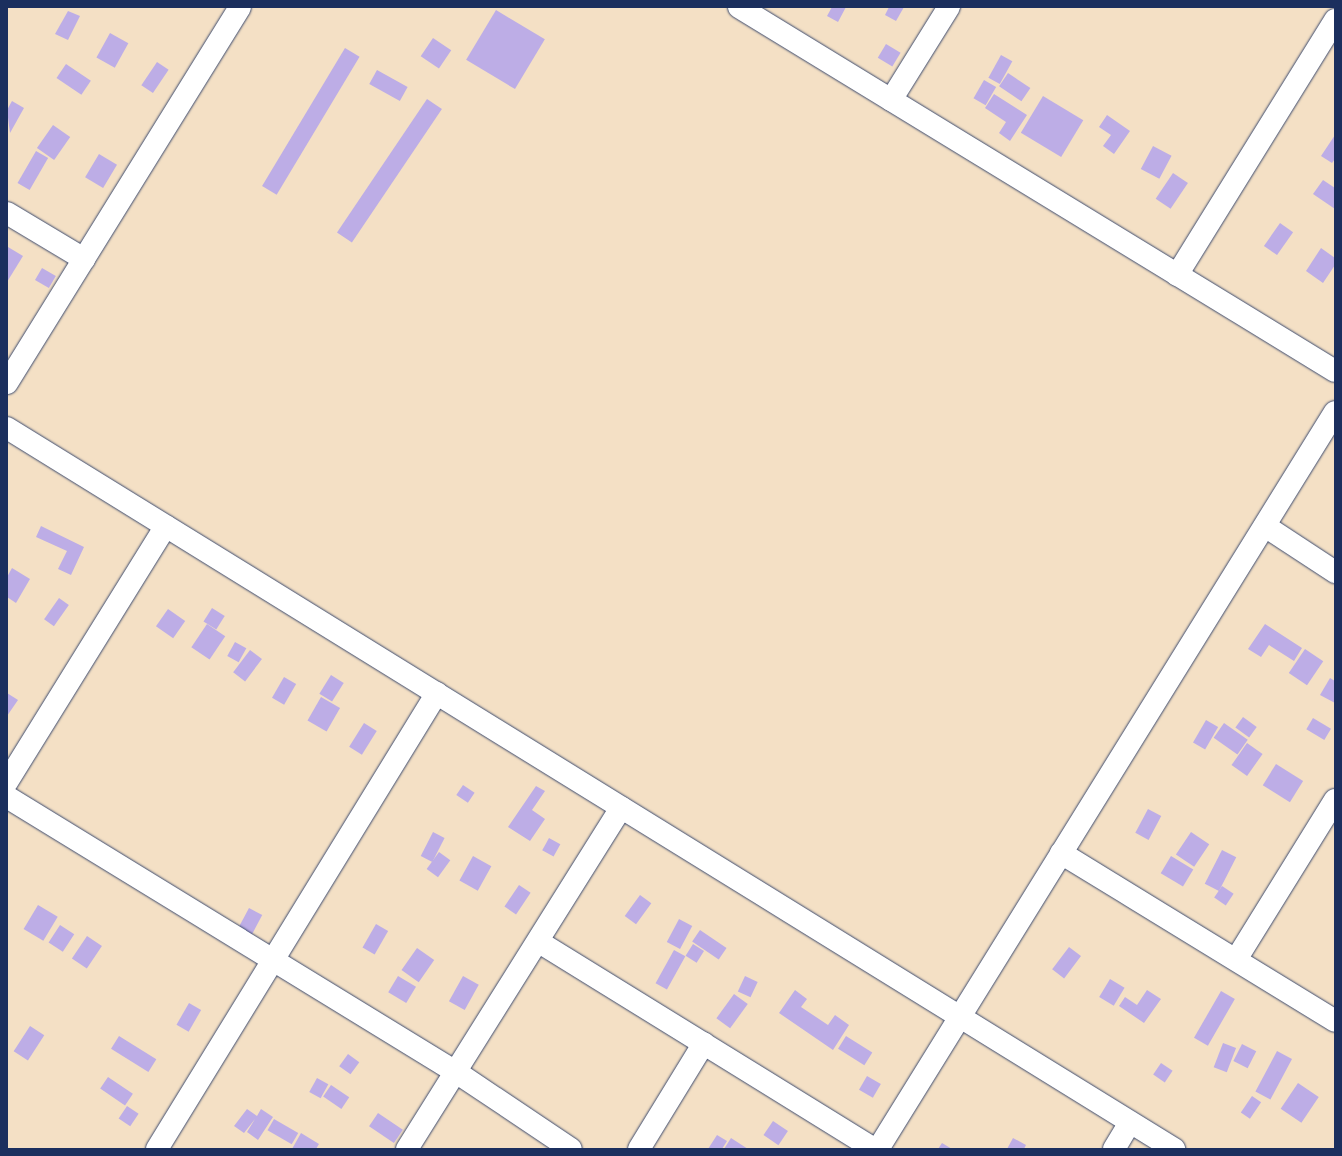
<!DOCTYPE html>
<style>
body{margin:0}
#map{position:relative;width:1342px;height:1156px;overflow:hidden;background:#f4e0c5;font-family:Caveat,sans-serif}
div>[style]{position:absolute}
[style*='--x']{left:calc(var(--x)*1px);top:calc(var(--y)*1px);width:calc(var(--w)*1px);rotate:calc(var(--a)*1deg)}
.building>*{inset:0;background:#bdade6;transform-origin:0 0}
.roads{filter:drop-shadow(0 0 1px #3c4a6d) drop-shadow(0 0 1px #3c4a6d)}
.minor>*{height:22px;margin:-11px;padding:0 11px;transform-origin:11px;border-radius:11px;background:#fff}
span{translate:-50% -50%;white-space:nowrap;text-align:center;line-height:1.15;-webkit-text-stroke:3.5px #f7f3e8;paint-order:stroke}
.frame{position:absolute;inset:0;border:8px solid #1b2f5e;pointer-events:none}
</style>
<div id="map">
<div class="building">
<i style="clip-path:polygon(832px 7px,846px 7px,838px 22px,827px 16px)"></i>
<i style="clip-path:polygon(889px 7px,904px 7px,896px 21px,885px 15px)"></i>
<i style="left:496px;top:10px;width:57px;height:58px;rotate:31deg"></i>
<i style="clip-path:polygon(68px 11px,80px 16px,68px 40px,55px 34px)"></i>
<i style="left:110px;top:33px;width:21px;height:28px;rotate:29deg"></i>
<i style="left:433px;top:38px;width:22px;height:22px;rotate:34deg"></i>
<i style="left:886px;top:44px;width:17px;height:16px;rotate:31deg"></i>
<i style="left:345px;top:48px;width:17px;height:161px;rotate:31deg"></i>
<i style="left:1001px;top:55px;width:13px;height:26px;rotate:29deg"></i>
<i style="left:157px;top:62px;width:14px;height:28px;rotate:34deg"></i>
<i style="left:66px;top:64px;width:30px;height:17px;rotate:34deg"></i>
<i style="left:377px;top:70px;width:35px;height:16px;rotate:29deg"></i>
<i style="left:1008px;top:73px;width:27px;height:16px;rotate:34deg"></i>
<i style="left:984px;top:80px;width:14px;height:21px;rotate:30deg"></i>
<i style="clip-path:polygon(994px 94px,1027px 115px,1010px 141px,999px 133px,1006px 122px,985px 108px)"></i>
<i style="left:1043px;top:96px;width:47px;height:43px;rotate:31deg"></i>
<i style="left:427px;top:99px;width:18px;height:161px;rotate:34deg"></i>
<i style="clip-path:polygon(12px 101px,24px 108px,10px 133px,7px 110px)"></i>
<i style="clip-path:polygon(1107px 115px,1130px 131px,1114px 154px,1103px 146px,1111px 135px,1099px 127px)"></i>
<i style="left:53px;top:125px;width:21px;height:28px;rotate:35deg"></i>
<i style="clip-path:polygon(1335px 135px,1335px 159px,1332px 163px,1321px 156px)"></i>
<i style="left:1153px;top:146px;width:21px;height:26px;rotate:28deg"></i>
<i style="left:36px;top:151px;width:14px;height:37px;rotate:30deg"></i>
<i style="left:99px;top:154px;width:21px;height:27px;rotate:31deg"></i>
<i style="left:1173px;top:173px;width:18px;height:31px;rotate:34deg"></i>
<i style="clip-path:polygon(1323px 180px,1335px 188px,1335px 209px,1313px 194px)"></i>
<i style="left:1280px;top:223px;width:16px;height:28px;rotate:35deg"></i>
<i style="clip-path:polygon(8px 247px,23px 256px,7px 282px,7px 249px)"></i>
<i style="clip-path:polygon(1321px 248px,1335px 258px,1335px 265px,1323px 283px,1306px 271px)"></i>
<i style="left:42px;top:268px;width:16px;height:14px;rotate:30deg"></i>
<i style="clip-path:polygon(41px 526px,84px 547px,71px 575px,58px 569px,67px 551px,36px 537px)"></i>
<i style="clip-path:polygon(12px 568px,30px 579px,16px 603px,7px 597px,7px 577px)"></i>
<i style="left:59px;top:598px;width:12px;height:26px;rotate:35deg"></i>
<i style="left:212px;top:608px;width:15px;height:16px;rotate:32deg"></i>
<i style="left:168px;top:609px;width:21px;height:21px;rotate:35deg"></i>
<i style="left:207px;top:624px;width:22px;height:28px;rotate:34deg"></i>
<i style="clip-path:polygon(1265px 624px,1302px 648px,1294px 661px,1269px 645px,1261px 657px,1248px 649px)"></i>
<i style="left:235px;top:642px;width:13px;height:16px;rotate:29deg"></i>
<i style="left:1305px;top:649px;width:22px;height:29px;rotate:34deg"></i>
<i style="left:250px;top:650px;width:15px;height:28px;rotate:37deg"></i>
<i style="left:331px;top:675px;width:15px;height:22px;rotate:32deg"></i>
<i style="left:284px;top:677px;width:14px;height:24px;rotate:30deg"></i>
<i style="clip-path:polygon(1330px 678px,1335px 681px,1335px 703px,1320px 695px)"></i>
<i style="clip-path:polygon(7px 693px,18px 700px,7px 716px)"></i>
<i style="left:321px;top:697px;width:22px;height:27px;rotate:30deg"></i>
<i style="left:1243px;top:717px;width:17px;height:13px;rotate:36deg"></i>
<i style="left:1313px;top:718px;width:21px;height:13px;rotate:31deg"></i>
<i style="left:1206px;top:720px;width:14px;height:26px;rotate:30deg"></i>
<i style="left:364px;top:723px;width:15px;height:28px;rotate:32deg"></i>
<i style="left:1224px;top:723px;width:29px;height:18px;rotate:35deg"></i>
<i style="left:1247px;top:743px;width:19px;height:27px;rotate:35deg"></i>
<i style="left:1276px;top:764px;width:32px;height:25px;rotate:32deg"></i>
<i style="left:463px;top:785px;width:14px;height:12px;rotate:34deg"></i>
<i style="clip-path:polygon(536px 786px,545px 791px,532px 810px,545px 819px,530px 841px,508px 827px)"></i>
<i style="left:1148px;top:809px;width:15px;height:27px;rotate:28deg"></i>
<i style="left:433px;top:832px;width:13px;height:27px;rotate:27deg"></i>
<i style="left:1191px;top:832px;width:22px;height:27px;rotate:34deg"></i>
<i style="left:549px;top:838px;width:13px;height:14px;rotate:29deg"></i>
<i style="left:1222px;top:850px;width:16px;height:38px;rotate:27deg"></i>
<i style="left:439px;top:852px;width:14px;height:21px;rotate:36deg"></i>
<i style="left:473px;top:856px;width:21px;height:28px;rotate:29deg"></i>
<i style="left:1171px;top:856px;width:26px;height:20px;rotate:31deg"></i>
<i style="left:519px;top:885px;width:14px;height:26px;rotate:34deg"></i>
<i style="left:1222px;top:886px;width:14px;height:14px;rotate:34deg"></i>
<i style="left:640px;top:895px;width:14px;height:26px;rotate:36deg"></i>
<i style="left:38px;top:905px;width:23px;height:28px;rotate:31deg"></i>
<i style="left:249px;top:908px;width:15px;height:27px;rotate:28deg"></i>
<i style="left:679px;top:919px;width:15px;height:26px;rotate:28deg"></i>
<i style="left:376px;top:924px;width:14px;height:27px;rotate:30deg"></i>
<i style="left:60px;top:925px;width:17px;height:21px;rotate:33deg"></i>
<i style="left:700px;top:930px;width:32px;height:14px;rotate:34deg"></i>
<i style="left:87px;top:936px;width:18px;height:27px;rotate:34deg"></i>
<i style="left:693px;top:944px;width:13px;height:14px;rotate:32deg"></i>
<i style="left:1069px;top:947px;width:15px;height:28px;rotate:37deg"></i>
<i style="left:417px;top:948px;width:21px;height:27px;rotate:35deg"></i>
<i style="left:674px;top:950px;width:13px;height:38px;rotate:29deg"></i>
<i style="left:398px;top:976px;width:21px;height:19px;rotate:31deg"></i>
<i style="left:463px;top:976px;width:18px;height:29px;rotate:29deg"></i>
<i style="left:745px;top:976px;width:14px;height:17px;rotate:25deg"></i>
<i style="left:1110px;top:979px;width:17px;height:21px;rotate:31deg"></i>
<i style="clip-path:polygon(795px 990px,807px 999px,801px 1007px,828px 1025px,835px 1015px,849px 1025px,833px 1050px,779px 1013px)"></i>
<i style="clip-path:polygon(1147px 990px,1161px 999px,1144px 1023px,1119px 1006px,1125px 997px,1137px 1005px)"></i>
<i style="left:1221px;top:991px;width:16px;height:54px;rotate:30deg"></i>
<i style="left:734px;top:994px;width:17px;height:30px;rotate:36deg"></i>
<i style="left:189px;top:1003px;width:14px;height:25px;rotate:30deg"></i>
<i style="left:30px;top:1026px;width:17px;height:30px;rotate:33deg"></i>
<i style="left:119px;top:1036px;width:44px;height:15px;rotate:32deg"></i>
<i style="left:846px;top:1036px;width:31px;height:15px;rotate:32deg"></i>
<i style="left:1223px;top:1043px;width:14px;height:26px;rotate:21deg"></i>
<i style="left:1242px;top:1044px;width:16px;height:19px;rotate:27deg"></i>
<i style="left:1277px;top:1051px;width:17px;height:46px;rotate:28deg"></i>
<i style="left:348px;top:1054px;width:14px;height:15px;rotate:36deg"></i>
<i style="left:1161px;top:1063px;width:14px;height:14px;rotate:34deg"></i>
<i style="left:867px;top:1076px;width:16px;height:16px;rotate:30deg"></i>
<i style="left:108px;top:1077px;width:30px;height:14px;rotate:34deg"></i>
<i style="left:317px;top:1078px;width:13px;height:16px;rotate:29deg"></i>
<i style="left:1298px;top:1083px;width:25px;height:31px;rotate:34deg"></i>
<i style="left:331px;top:1085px;width:22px;height:14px;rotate:34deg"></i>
<i style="left:1252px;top:1096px;width:11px;height:20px;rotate:34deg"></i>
<i style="left:127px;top:1106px;width:14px;height:15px;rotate:34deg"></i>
<i style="clip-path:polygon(247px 1109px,257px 1116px,261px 1109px,273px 1117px,258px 1140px,247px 1132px,255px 1119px,244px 1133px,234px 1126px)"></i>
<i style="left:378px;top:1113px;width:30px;height:16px;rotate:34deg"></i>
<i style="left:274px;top:1119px;width:28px;height:13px;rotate:30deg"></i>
<i style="left:773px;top:1121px;width:18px;height:17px;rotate:34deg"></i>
<i style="clip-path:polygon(301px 1133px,319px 1144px,316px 1149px,292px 1149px)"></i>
<i style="clip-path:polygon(717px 1135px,727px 1141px,722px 1149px,708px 1149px)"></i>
<i style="clip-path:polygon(731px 1138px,748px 1149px,724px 1149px)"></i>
<i style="clip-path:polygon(1013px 1138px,1026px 1145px,1024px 1149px,1007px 1149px)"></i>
<i style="clip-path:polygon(942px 1143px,952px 1149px,938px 1149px)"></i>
</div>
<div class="roads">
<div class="minor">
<i style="--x:739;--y:7;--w:698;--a:31.41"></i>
<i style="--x:891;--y:100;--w:110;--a:-58.1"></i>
<i style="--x:7;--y:213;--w:90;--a:30.9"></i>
<i style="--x:1177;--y:275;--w:300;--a:-58.2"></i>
<i style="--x:7;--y:383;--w:442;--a:-58.2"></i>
<i style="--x:7;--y:428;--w:1372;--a:31.71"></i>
<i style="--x:1265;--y:526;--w:84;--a:33.3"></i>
<i style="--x:7;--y:782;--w:301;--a:-58.2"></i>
<i style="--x:7;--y:797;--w:527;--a:31.49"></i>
<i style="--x:456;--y:1072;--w:138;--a:33.8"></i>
<i style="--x:1061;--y:853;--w:321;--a:31.5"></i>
<i style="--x:539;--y:942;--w:394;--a:31.7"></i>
<i style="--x:1237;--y:958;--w:186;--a:-58.2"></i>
<i style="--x:157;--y:1149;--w:535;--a:-58.45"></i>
<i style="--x:407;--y:1149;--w:403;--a:-57.9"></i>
<i style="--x:639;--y:1149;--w:124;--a:-58.5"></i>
<i style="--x:878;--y:1149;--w:867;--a:-58.2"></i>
<i style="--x:1114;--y:1149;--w:31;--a:-59"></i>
</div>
</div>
<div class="frame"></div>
</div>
